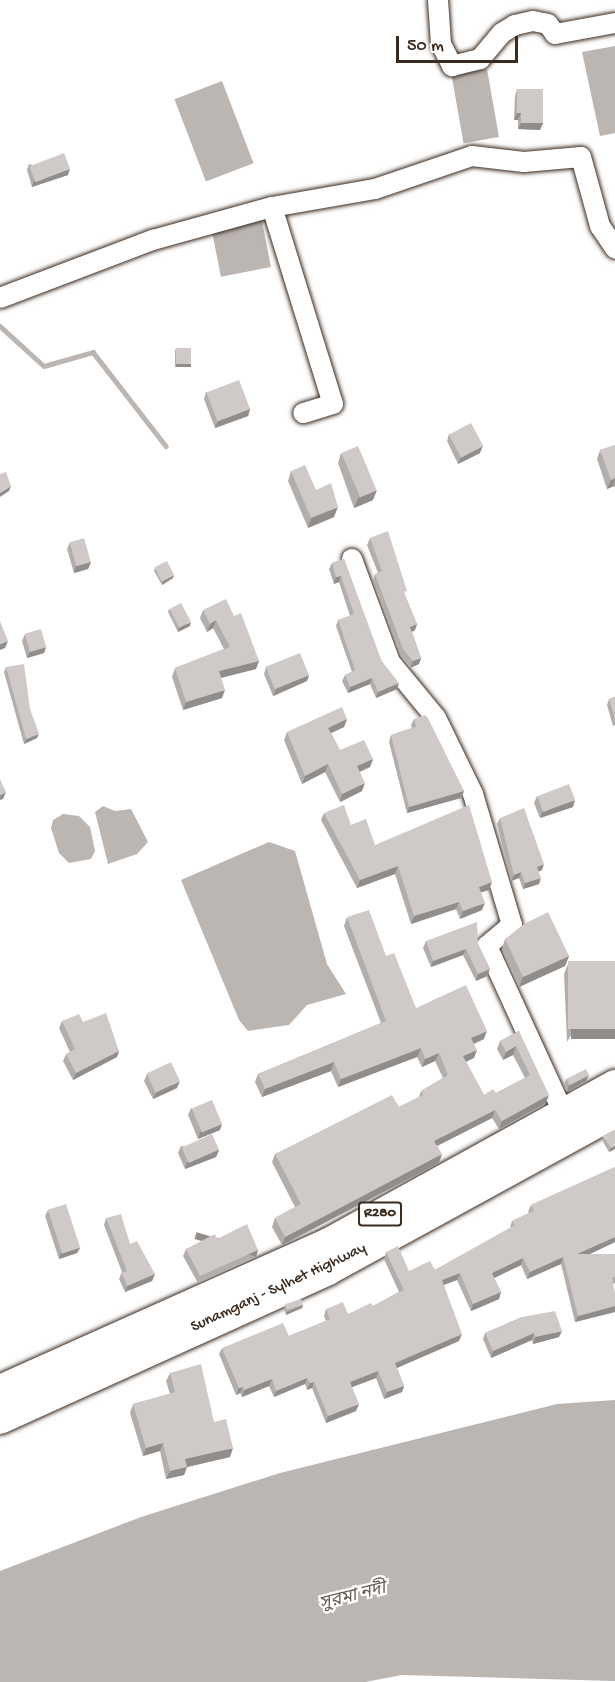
<!DOCTYPE html>
<meta charset="utf-8">
<style>
body{margin:0}
#map{position:relative;width:615px;height:1682px;overflow:hidden;background:#fff;font-family:"Gochi Hand","Noto Sans Bengali",sans-serif}
div>[style]{position:absolute}
[style*='--x']{left:calc(var(--x)*1px);top:calc(var(--y)*1px);width:calc(var(--w)*1px);rotate:calc(var(--a)*1deg)}
.water>*{inset:0;background:#bcb6b3;transform-origin:0 0}
.stream>*{height:4.5px;margin:-2.25px;padding:0 2.25px;transform-origin:2.25px;border-radius:2.25px;background:#bcb6b3}
.roads{filter:drop-shadow(0 0 2px #3b2a1e) drop-shadow(0 0 2px #3b2a1e)}
.minor>*{height:20px;margin:-10px;padding:0 10px;transform-origin:10px;border-radius:10px;background:#fff}
.primary>*{height:30px;margin:-15px;padding:0 15px;transform-origin:15px;border-radius:15px;background:#fff}
.wall>*{inset:0;background:#b2aeab}
.shaded-wall>*{inset:0;background:#918d8b;transform-origin:0 0}
.building>*{inset:0;background:#cfcac7;transform-origin:0 0}
span{translate:-50% -50%;white-space:nowrap;text-align:center;line-height:1.15;-webkit-text-stroke:4.5px #fff;paint-order:stroke}
.shield-label span{padding:2px 4px;background:#fff;border:2px solid;border-radius:4px;-webkit-text-stroke-width:0}
.shield-label{font-size:15px;color:#3b2a1e;font-weight:700}
.street-label{font-size:16px;color:#3b2a1e}
.water-label{font-size:18px;color:#685b52;font-style:italic}
.scale{position:absolute;left:396px;top:36px;width:122px;height:27px;box-sizing:border-box;border:3px solid #3b2a1e;border-top:0;padding-left:8px;font-size:18px;line-height:21px;white-space:nowrap;color:#3b2a1e;-webkit-text-stroke:4px #fff;paint-order:stroke}
</style>
<div id="map">
<div class="water">
<i style="clip-path:polygon(615px 46px,615px 133px,600px 136px,582px 52px)"></i>
<i style="left:487px;top:69px;width:69px;height:36px;rotate:80deg"></i>
<i style="left:222px;top:81px;width:88px;height:51px;rotate:69deg"></i>
<i style="left:261px;top:216px;width:52px;height:51px;rotate:79deg"></i>
<i style="clip-path:polygon(103px 806px,115px 811px,131px 809px,148px 842px,137px 854px,108px 864px,95px 812px)"></i>
<i style="clip-path:polygon(63px 814px,79px 816px,90px 827px,95px 851px,91px 859px,69px 863px,59px 853px,51px 828px,53px 820px)"></i>
<i style="clip-path:polygon(269px 842px,295px 851px,327px 964px,346px 994px,307px 1005px,289px 1025px,248px 1031px,239px 1020px,181px 880px)"></i>
<i style="clip-path:polygon(615px 1400px,615px 1681px,402px 1675px,365px 1682px,0 1682px,0 1571px,141px 1517px,280px 1473px,557px 1404px)"></i>
</div>
<div class="stream">
<i style="--x:0;--y:326;--w:59;--a:42.3"></i>
<i style="--x:44;--y:366;--w:51;--a:-15.9"></i>
<i style="--x:93;--y:352;--w:119;--a:52.2"></i>
</div>
<div class="roads">
<div class="minor">
<i style="--x:438;--y:0;--w:44;--a:86.1"></i>
<i style="--x:441;--y:44;--w:25;--a:63"></i>
<i style="--x:452;--y:66;--w:29;--a:-14"></i>
<i style="--x:480;--y:59;--w:34;--a:-50"></i>
<i style="--x:502;--y:33;--w:15;--a:-32"></i>
<i style="--x:515;--y:25;--w:18;--a:-13"></i>
<i style="--x:533;--y:21;--w:15;--a:11"></i>
<i style="--x:548;--y:24;--w:12;--a:55"></i>
<i style="--x:555;--y:34;--w:61;--a:-10.4"></i>
<i style="--x:272;--y:207;--w:105;--a:-9.9"></i>
<i style="--x:375;--y:189;--w:102;--a:-18.8"></i>
<i style="--x:472;--y:156;--w:52;--a:6.6"></i>
<i style="--x:524;--y:162;--w:57;--a:-5"></i>
<i style="--x:581;--y:157;--w:72;--a:74.6"></i>
<i style="--x:600;--y:226;--w:27;--a:56"></i>
<i style="--x:0;--y:298;--w:164;--a:-20.8"></i>
<i style="--x:153;--y:240;--w:123;--a:-15.5"></i>
<i style="--x:272;--y:207;--w:206;--a:72.8"></i>
<i style="--x:333;--y:404;--w:31;--a:163"></i>
<i style="--x:352;--y:559;--w:110;--a:69.7"></i>
<i style="--x:390;--y:662;--w:72;--a:50.6"></i>
<i style="--x:436;--y:718;--w:85;--a:64"></i>
<i style="--x:473;--y:794;--w:137;--a:73.4"></i>
<i style="--x:512;--y:925;--w:33;--a:140"></i>
<i style="--x:487;--y:946;--w:183;--a:65.4"></i>
</div>
<div class="primary">
<i style="--x:0;--y:1390;--w:360;--a:-24.1"></i>
<i style="--x:329;--y:1243;--w:327;--a:-28.9"></i>
<i style="--x:0;--y:1419;--w:360;--a:-24.4"></i>
<i style="--x:328;--y:1270;--w:327;--a:-28.7"></i>
</div>
</div>
<div class="wall">
<i style="clip-path:polygon(517px 89px,543px 123px,540px 130px,518px 129px,518px 120px,514px 120px,515px 96px)"></i>
<i style="clip-path:polygon(29px 164px,68px 175px,32px 187px,27px 170px)"></i>
<i style="clip-path:polygon(176px 348px,190px 367px,175px 367px,175px 351px)"></i>
<i style="clip-path:polygon(206px 392px,250px 409px,248px 416px,215px 428px,204px 399px)"></i>
<i style="clip-path:polygon(449px 434px,480px 453px,458px 464px,447px 441px)"></i>
<i style="clip-path:polygon(615px 445px,615px 488px,614px 486px,607px 489px,597px 459px,600px 450px)"></i>
<i style="clip-path:polygon(341px 453px,373px 500px,354px 508px,338px 463px)"></i>
<i style="clip-path:polygon(291px 471px,316px 490px,334px 517px,308px 528px,288px 481px)"></i>
<i style="clip-path:polygon(370px 538px,405px 596px,417px 624px,415px 630px,412px 632px,421px 658px,419px 664px,410px 668px,401px 656px,373px 581px,375px 574px,378px 573px,367px 545px)"></i>
<i style="clip-path:polygon(70px 542px,91px 562px,88px 569px,74px 573px,67px 549px)"></i>
<i style="clip-path:polygon(344px 559px,381px 660px,397px 689px,376px 698px,370px 684px,348px 693px,342px 681px,345px 675px,352px 672px,336px 626px,338px 620px,350px 616px,339px 582px,334px 584px,329px 569px,332px 563px)"></i>
<i style="clip-path:polygon(155px 568px,174px 575px,173px 578px,162px 585px,154px 571px)"></i>
<i style="clip-path:polygon(169px 609px,190px 626px,178px 632px,168px 612px)"></i>
<i style="clip-path:polygon(203px 610px,234px 616px,259px 661px,256px 669px,221px 678px,222px 698px,183px 710px,172px 677px,175px 668px,224px 649px,213px 628px,207px 632px,200px 618px)"></i>
<i style="clip-path:polygon(25px 634px,46px 647px,44px 653px,27px 658px,22px 641px)"></i>
<i style="clip-path:polygon(6px 667px,30px 709px,37px 738px,24px 744px,4px 672px)"></i>
<i style="clip-path:polygon(266px 667px,309px 675px,307px 681px,273px 696px,264px 674px)"></i>
<i style="clip-path:polygon(615px 697px,615px 725px,613px 726px,607px 705px,609px 699px)"></i>
<i style="clip-path:polygon(347px 719px,344px 727px,331px 733px,340px 750px,373px 759px,370px 767px,360px 772px,362px 791px,340px 802px,325px 772px,302px 784px,284px 740px,287px 732px)"></i>
<i style="clip-path:polygon(414px 719px,464px 791px,461px 798px,407px 813px,389px 742px,391px 735px,412px 728px,411px 725px)"></i>
<i style="clip-path:polygon(537px 796px,573px 807px,540px 818px,534px 803px)"></i>
<i style="clip-path:polygon(324px 813px,351px 825px,375px 845px,489px 890px,481px 892px,482px 910px,460px 919px,456px 909px,411px 924px,395px 874px,357px 888px,321px 820px)"></i>
<i style="clip-path:polygon(500px 818px,542px 870px,539px 871px,539px 884px,523px 889px,519px 878px,511px 881px,497px 824px)"></i>
<i style="clip-path:polygon(347px 917px,386px 956px,416px 1008px,484px 1039px,474px 1044px,474px 1058px,466px 1062px,484px 1095px,496px 1093px,525px 1078px,513px 1055px,503px 1060px,497px 1049px,500px 1041px,519px 1031px,546px 1103px,499px 1129px,492px 1118px,437px 1146px,439px 1163px,282px 1245px,272px 1227px,275px 1218px,295px 1207px,272px 1162px,275px 1154px,399px 1107px,419px 1097px,421px 1091px,443px 1078px,435px 1061px,422px 1067px,417px 1057px,338px 1087px,331px 1071px,262px 1097px,255px 1082px,258px 1074px,381px 1023px,344px 926px)"></i>
<i style="clip-path:polygon(505px 939px,569px 956px,565px 966px,519px 987px,502px 949px)"></i>
<i style="clip-path:polygon(426px 941px,478px 944px,490px 969px,487px 976px,476px 981px,463px 955px,431px 967px,423px 948px)"></i>
<i style="clip-path:polygon(615px 961px,567px 1042px,564px 974px,568px 964px)"></i>
<i style="clip-path:polygon(62px 1021px,83px 1022px,119px 1051px,117px 1057px,73px 1080px,63px 1061px,66px 1054px,70px 1052px,59px 1028px)"></i>
<i style="clip-path:polygon(147px 1074px,177px 1088px,153px 1099px,144px 1081px)"></i>
<i style="clip-path:polygon(589px 1075px,586px 1081px,567px 1092px,564px 1085px,566px 1079px)"></i>
<i style="clip-path:polygon(191px 1108px,220px 1130px,198px 1139px,188px 1115px)"></i>
<i style="clip-path:polygon(615px 1130px,615px 1149px,609px 1152px,602px 1140px,603px 1136px)"></i>
<i style="clip-path:polygon(181px 1146px,219px 1150px,216px 1157px,185px 1169px,178px 1153px)"></i>
<i style="clip-path:polygon(615px 1167px,615px 1242px,590px 1254px,615px 1254px,615px 1283px,613px 1284px,615px 1312px,575px 1322px,561px 1264px,527px 1279px,521px 1265px,494px 1278px,501px 1292px,499px 1299px,471px 1311px,457px 1280px,444px 1285px,459px 1341px,397px 1368px,404px 1386px,402px 1392px,384px 1399px,376px 1378px,352px 1387px,356px 1411px,326px 1423px,312px 1388px,307px 1390px,305px 1384px,274px 1397px,269px 1386px,242px 1397px,240px 1393px,236px 1395px,219px 1354px,222px 1348px,289px 1336px,326px 1321px,324px 1316px,326px 1309px,348px 1314px,373px 1306px,399px 1292px,384px 1259px,386px 1252px,409px 1271px,435px 1270px,510px 1228px,512px 1221px,529px 1213px,528px 1212px,531px 1205px)"></i>
<i style="clip-path:polygon(48px 1210px,80px 1248px,77px 1253px,59px 1259px,45px 1216px)"></i>
<i style="clip-path:polygon(106px 1218px,130px 1244px,155px 1274px,152px 1281px,125px 1292px,119px 1279px,122px 1272px,104px 1225px)"></i>
<i style="clip-path:polygon(217px 1239px,258px 1250px,256px 1257px,198px 1283px,183px 1256px,186px 1249px)"></i>
<i style="clip-path:polygon(303px 1305px,302px 1308px,286px 1315px,284px 1309px,285px 1306px)"></i>
<i style="clip-path:polygon(522px 1317px,559px 1337px,533px 1344px,532px 1340px,491px 1358px,483px 1339px,485px 1333px)"></i>
<i style="clip-path:polygon(170px 1373px,214px 1422px,230px 1457px,187px 1467px,184px 1475px,166px 1479px,160px 1451px,143px 1456px,130px 1413px,133px 1404px,170px 1394px,166px 1381px)"></i>
</div>
<div class="shaded-wall">
<i style="clip-path:polygon(517px 113px,521px 113px,518px 120px,514px 120px)"></i>
<i style="clip-path:polygon(521px 123px,543px 123px,540px 130px,518px 129px)"></i>
<i style="clip-path:polygon(70px 169px,68px 175px,32px 187px,34px 181px)"></i>
<i style="left:176px;top:364px;width:15px;height:3px"></i>
<i style="clip-path:polygon(250px 409px,248px 416px,215px 428px,218px 421px)"></i>
<i style="clip-path:polygon(483px 446px,480px 453px,458px 464px,461px 457px)"></i>
<i style="clip-path:polygon(615px 478px,614px 486px,607px 489px,611px 480px)"></i>
<i style="clip-path:polygon(11px 486px,9px 491px,0 497px,0 493px)"></i>
<i style="clip-path:polygon(377px 490px,373px 500px,354px 508px,358px 498px)"></i>
<i style="clip-path:polygon(338px 507px,334px 517px,308px 528px,311px 518px)"></i>
<i style="clip-path:polygon(91px 562px,88px 569px,74px 573px,76px 566px)"></i>
<i style="clip-path:polygon(174px 575px,173px 578px,162px 585px,163px 581px)"></i>
<i style="clip-path:polygon(341px 576px,339px 582px,334px 584px,336px 577px)"></i>
<i style="clip-path:polygon(216px 620px,213px 628px,207px 632px,210px 624px)"></i>
<i style="clip-path:polygon(191px 622px,190px 626px,178px 632px,179px 628px)"></i>
<i style="clip-path:polygon(417px 624px,415px 630px,408px 634px,410px 627px)"></i>
<i style="clip-path:polygon(8px 641px,5px 648px,0 650px,0 644px)"></i>
<i style="clip-path:polygon(46px 647px,44px 653px,27px 658px,30px 651px)"></i>
<i style="clip-path:polygon(421px 658px,419px 664px,410px 668px,413px 661px)"></i>
<i style="clip-path:polygon(259px 661px,256px 669px,216px 679px,219px 671px)"></i>
<i style="clip-path:polygon(309px 675px,307px 681px,273px 696px,276px 689px)"></i>
<i style="clip-path:polygon(372px 678px,370px 684px,348px 693px,350px 687px)"></i>
<i style="clip-path:polygon(399px 683px,397px 689px,376px 698px,378px 692px)"></i>
<i style="clip-path:polygon(225px 690px,222px 698px,183px 710px,186px 702px)"></i>
<i style="clip-path:polygon(347px 719px,344px 727px,325px 736px,328px 728px)"></i>
<i style="clip-path:polygon(39px 734px,37px 738px,24px 744px,26px 739px)"></i>
<i style="clip-path:polygon(373px 759px,370px 767px,354px 774px,357px 766px)"></i>
<i style="clip-path:polygon(328px 764px,325px 772px,302px 784px,305px 776px)"></i>
<i style="clip-path:polygon(365px 783px,362px 791px,340px 802px,342px 794px)"></i>
<i style="clip-path:polygon(464px 791px,461px 798px,407px 813px,409px 807px)"></i>
<i style="clip-path:polygon(6px 792px,3px 799px,0 800px,0 795px)"></i>
<i style="clip-path:polygon(575px 800px,573px 807px,540px 818px,543px 811px)"></i>
<i style="clip-path:polygon(544px 864px,542px 870px,535px 873px,537px 867px)"></i>
<i style="clip-path:polygon(398px 866px,395px 874px,357px 888px,360px 880px)"></i>
<i style="clip-path:polygon(521px 872px,519px 878px,511px 881px,514px 875px)"></i>
<i style="clip-path:polygon(541px 878px,539px 884px,523px 889px,525px 883px)"></i>
<i style="clip-path:polygon(492px 882px,489px 890px,476px 894px,479px 887px)"></i>
<i style="clip-path:polygon(459px 902px,456px 909px,411px 924px,414px 916px)"></i>
<i style="clip-path:polygon(485px 903px,482px 910px,460px 919px,463px 911px)"></i>
<i style="clip-path:polygon(466px 949px,463px 955px,431px 967px,433px 961px)"></i>
<i style="clip-path:polygon(569px 956px,565px 966px,519px 987px,523px 977px)"></i>
<i style="clip-path:polygon(490px 969px,487px 976px,476px 981px,478px 974px)"></i>
<i style="left:615px;top:1029px;width:10px;height:44px;rotate:90deg"></i>
<i style="clip-path:polygon(487px 1031px,484px 1039px,468px 1046px,471px 1038px)"></i>
<i style="clip-path:polygon(516px 1046px,513px 1055px,503px 1060px,506px 1052px)"></i>
<i style="clip-path:polygon(421px 1048px,417px 1057px,338px 1087px,341px 1079px)"></i>
<i style="clip-path:polygon(477px 1050px,474px 1058px,460px 1064px,463px 1056px)"></i>
<i style="clip-path:polygon(119px 1051px,117px 1057px,73px 1080px,76px 1073px)"></i>
<i style="clip-path:polygon(439px 1053px,435px 1061px,422px 1067px,425px 1059px)"></i>
<i style="clip-path:polygon(334px 1062px,331px 1071px,262px 1097px,265px 1089px)"></i>
<i style="clip-path:polygon(589px 1075px,586px 1081px,567px 1092px,569px 1085px)"></i>
<i style="clip-path:polygon(180px 1081px,177px 1088px,153px 1099px,156px 1093px)"></i>
<i style="clip-path:polygon(549px 1095px,546px 1103px,499px 1129px,502px 1121px)"></i>
<i style="clip-path:polygon(495px 1110px,492px 1118px,431px 1149px,434px 1141px)"></i>
<i style="clip-path:polygon(222px 1124px,220px 1130px,198px 1139px,200px 1132px)"></i>
<i style="clip-path:polygon(615px 1146px,615px 1149px,609px 1152px,611px 1148px)"></i>
<i style="clip-path:polygon(219px 1150px,216px 1157px,185px 1169px,187px 1162px)"></i>
<i style="clip-path:polygon(442px 1154px,439px 1163px,282px 1245px,285px 1237px)"></i>
<i style="clip-path:polygon(615px 1237px,615px 1242px,575px 1261px,577px 1254px)"></i>
<i style="clip-path:polygon(80px 1248px,77px 1253px,59px 1259px,61px 1253px)"></i>
<i style="left:258px;top:1250px;width:7px;height:64px;rotate:106deg"></i>
<i style="clip-path:polygon(563px 1257px,561px 1264px,527px 1279px,530px 1272px)"></i>
<i style="clip-path:polygon(523px 1258px,521px 1265px,490px 1280px,492px 1273px)"></i>
<i style="clip-path:polygon(460px 1273px,457px 1280px,440px 1286px,442px 1280px)"></i>
<i style="clip-path:polygon(155px 1274px,152px 1281px,125px 1292px,127px 1286px)"></i>
<i style="clip-path:polygon(501px 1292px,499px 1299px,471px 1311px,473px 1304px)"></i>
<i style="clip-path:polygon(303px 1305px,302px 1308px,286px 1315px,287px 1312px)"></i>
<i style="clip-path:polygon(615px 1306px,615px 1312px,575px 1322px,578px 1316px)"></i>
<i style="clip-path:polygon(562px 1331px,559px 1337px,533px 1344px,535px 1337px)"></i>
<i style="clip-path:polygon(534px 1333px,532px 1340px,491px 1358px,493px 1351px)"></i>
<i style="clip-path:polygon(462px 1334px,459px 1341px,392px 1370px,395px 1363px)"></i>
<i style="clip-path:polygon(378px 1371px,376px 1378px,347px 1389px,350px 1382px)"></i>
<i style="clip-path:polygon(307px 1378px,305px 1384px,274px 1397px,276px 1391px)"></i>
<i style="clip-path:polygon(272px 1379px,269px 1386px,242px 1397px,244px 1390px)"></i>
<i style="clip-path:polygon(314px 1382px,312px 1388px,307px 1390px,310px 1383px)"></i>
<i style="clip-path:polygon(404px 1386px,402px 1392px,384px 1399px,387px 1392px)"></i>
<i style="clip-path:polygon(243px 1387px,240px 1393px,236px 1395px,239px 1388px)"></i>
<i style="clip-path:polygon(359px 1404px,356px 1411px,326px 1423px,328px 1416px)"></i>
<i style="clip-path:polygon(163px 1443px,160px 1451px,143px 1456px,146px 1448px)"></i>
<i style="clip-path:polygon(233px 1448px,230px 1457px,183px 1468px,187px 1467px,184px 1475px,166px 1479px,170px 1471px,185px 1459px)"></i>
</div>
<div class="building">
<i style="clip-path:polygon(517px 89px,543px 89px,543px 123px,521px 123px,521px 113px,517px 113px)"></i>
<i style="left:64px;top:153px;width:17px;height:37px;rotate:69deg"></i>
<i style="left:176px;top:348px;width:15px;height:16px"></i>
<i style="left:239px;top:380px;width:31px;height:35px;rotate:69deg"></i>
<i style="left:471px;top:423px;width:26px;height:25px;rotate:62deg"></i>
<i style="clip-path:polygon(615px 445px,615px 478px,611px 480px,600px 450px)"></i>
<i style="left:358px;top:446px;width:48px;height:18px;rotate:67deg"></i>
<i style="clip-path:polygon(305px 465px,316px 490px,331px 483px,338px 507px,311px 518px,291px 471px)"></i>
<i style="clip-path:polygon(6px 472px,11px 486px,0 493px,0 474px)"></i>
<i style="clip-path:polygon(388px 531px,407px 591px,404px 592px,417px 624px,410px 627px,421px 658px,413px 661px,403px 649px,375px 574px,382px 571px,370px 538px)"></i>
<i style="left:84px;top:538px;width:25px;height:15px;rotate:74deg"></i>
<i style="clip-path:polygon(344px 559px,381px 660px,399px 683px,378px 692px,372px 678px,350px 687px,345px 675px,355px 670px,338px 620px,354px 614px,341px 576px,336px 577px,332px 563px)"></i>
<i style="left:167px;top:561px;width:16px;height:14px;rotate:63deg"></i>
<i style="clip-path:polygon(226px 599px,234px 616px,241px 613px,259px 661px,219px 671px,225px 690px,186px 702px,175px 668px,230px 647px,216px 620px,210px 624px,203px 610px)"></i>
<i style="left:181px;top:603px;width:21px;height:13px;rotate:62deg"></i>
<i style="clip-path:polygon(0 621px,8px 641px,0 644px)"></i>
<i style="left:41px;top:629px;width:19px;height:17px;rotate:74deg"></i>
<i style="left:300px;top:653px;width:24px;height:37px;rotate:68deg"></i>
<i style="clip-path:polygon(24px 664px,30px 709px,39px 734px,26px 739px,6px 667px)"></i>
<i style="clip-path:polygon(615px 697px,615px 718px,609px 699px)"></i>
<i style="clip-path:polygon(342px 707px,347px 719px,328px 728px,340px 750px,364px 740px,373px 759px,357px 766px,365px 783px,342px 794px,328px 764px,305px 776px,287px 732px)"></i>
<i style="clip-path:polygon(425px 715px,428px 718px,464px 791px,409px 807px,391px 735px,416px 727px,414px 719px)"></i>
<i style="clip-path:polygon(0 779px,6px 792px,0 795px)"></i>
<i style="left:569px;top:784px;width:17px;height:34px;rotate:69deg"></i>
<i style="clip-path:polygon(344px 805px,351px 825px,366px 819px,375px 845px,469px 805px,492px 882px,479px 887px,485px 903px,463px 911px,459px 902px,414px 916px,398px 866px,360px 880px,324px 813px)"></i>
<i style="clip-path:polygon(524px 808px,544px 864px,537px 867px,541px 878px,525px 883px,521px 872px,514px 875px,500px 818px)"></i>
<i style="clip-path:polygon(369px 910px,386px 956px,394px 953px,416px 1008px,466px 985px,487px 1031px,471px 1038px,477px 1050px,463px 1056px,484px 1095px,493px 1089px,496px 1093px,530px 1075px,516px 1046px,506px 1052px,500px 1041px,519px 1031px,549px 1095px,502px 1121px,495px 1110px,434px 1141px,442px 1154px,285px 1237px,275px 1218px,301px 1204px,275px 1154px,392px 1095px,399px 1107px,423px 1095px,421px 1091px,448px 1075px,439px 1053px,425px 1059px,421px 1048px,341px 1079px,334px 1062px,265px 1089px,258px 1074px,386px 1021px,347px 917px)"></i>
<i style="clip-path:polygon(548px 912px,569px 956px,523px 977px,505px 939px,524px 924px)"></i>
<i style="clip-path:polygon(477px 922px,478px 944px,490px 969px,478px 974px,466px 949px,433px 961px,426px 941px)"></i>
<i style="left:615px;top:961px;width:68px;height:47px;rotate:90deg"></i>
<i style="clip-path:polygon(106px 1013px,119px 1051px,76px 1073px,66px 1054px,75px 1049px,62px 1021px,79px 1014px,83px 1022px)"></i>
<i style="left:171px;top:1062px;width:21px;height:27px;rotate:65deg"></i>
<i style="left:586px;top:1069px;width:7px;height:22px;rotate:63deg"></i>
<i style="left:212px;top:1100px;width:26px;height:22px;rotate:67deg"></i>
<i style="clip-path:polygon(615px 1130px,615px 1146px,611px 1148px,603px 1136px)"></i>
<i style="left:212px;top:1134px;width:17px;height:33px;rotate:66deg"></i>
<i style="clip-path:polygon(615px 1167px,615px 1237px,577px 1254px,615px 1254px,615px 1277px,612px 1278px,615px 1293px,615px 1306px,578px 1316px,563px 1257px,530px 1272px,523px 1258px,492px 1273px,501px 1292px,473px 1304px,460px 1273px,442px 1280px,462px 1334px,395px 1363px,404px 1386px,387px 1392px,378px 1371px,350px 1382px,359px 1404px,328px 1416px,314px 1382px,310px 1383px,307px 1378px,276px 1391px,272px 1379px,244px 1390px,243px 1387px,239px 1388px,222px 1348px,283px 1323px,289px 1336px,330px 1319px,326px 1309px,343px 1302px,348px 1314px,371px 1303px,373px 1306px,404px 1290px,386px 1252px,398px 1246px,409px 1271px,430px 1261px,435px 1270px,515px 1225px,512px 1221px,534px 1211px,531px 1205px)"></i>
<i style="left:66px;top:1204px;width:46px;height:19px;rotate:72deg"></i>
<i style="clip-path:polygon(121px 1214px,130px 1244px,137px 1241px,155px 1274px,127px 1286px,122px 1273px,127px 1271px,106px 1218px)"></i>
<i style="clip-path:polygon(247px 1224px,258px 1250px,200px 1276px,186px 1249px,215px 1234px,217px 1239px)"></i>
<i style="left:301px;top:1299px;width:6px;height:17px;rotate:72deg"></i>
<i style="clip-path:polygon(555px 1311px,562px 1331px,535px 1337px,534px 1333px,493px 1351px,485px 1333px,522px 1317px)"></i>
<i style="clip-path:polygon(201px 1364px,214px 1422px,226px 1419px,233px 1448px,185px 1459px,187px 1467px,170px 1471px,163px 1443px,146px 1448px,133px 1404px,175px 1392px,170px 1373px)"></i>
</div>
<div class="shield-label">
<span style="left:380px;top:1214px">R280</span>
</div>
<div class="street-label">
<span style="left:279px;top:1289px;rotate:-25deg">Sunamganj - Sylhet Highway</span>
</div>
<div class="water-label">
<span style="left:353px;top:1598px;rotate:-14deg">সুরমা নদী</span>
</div>
<div class="scale">50 m</div>
</div>
